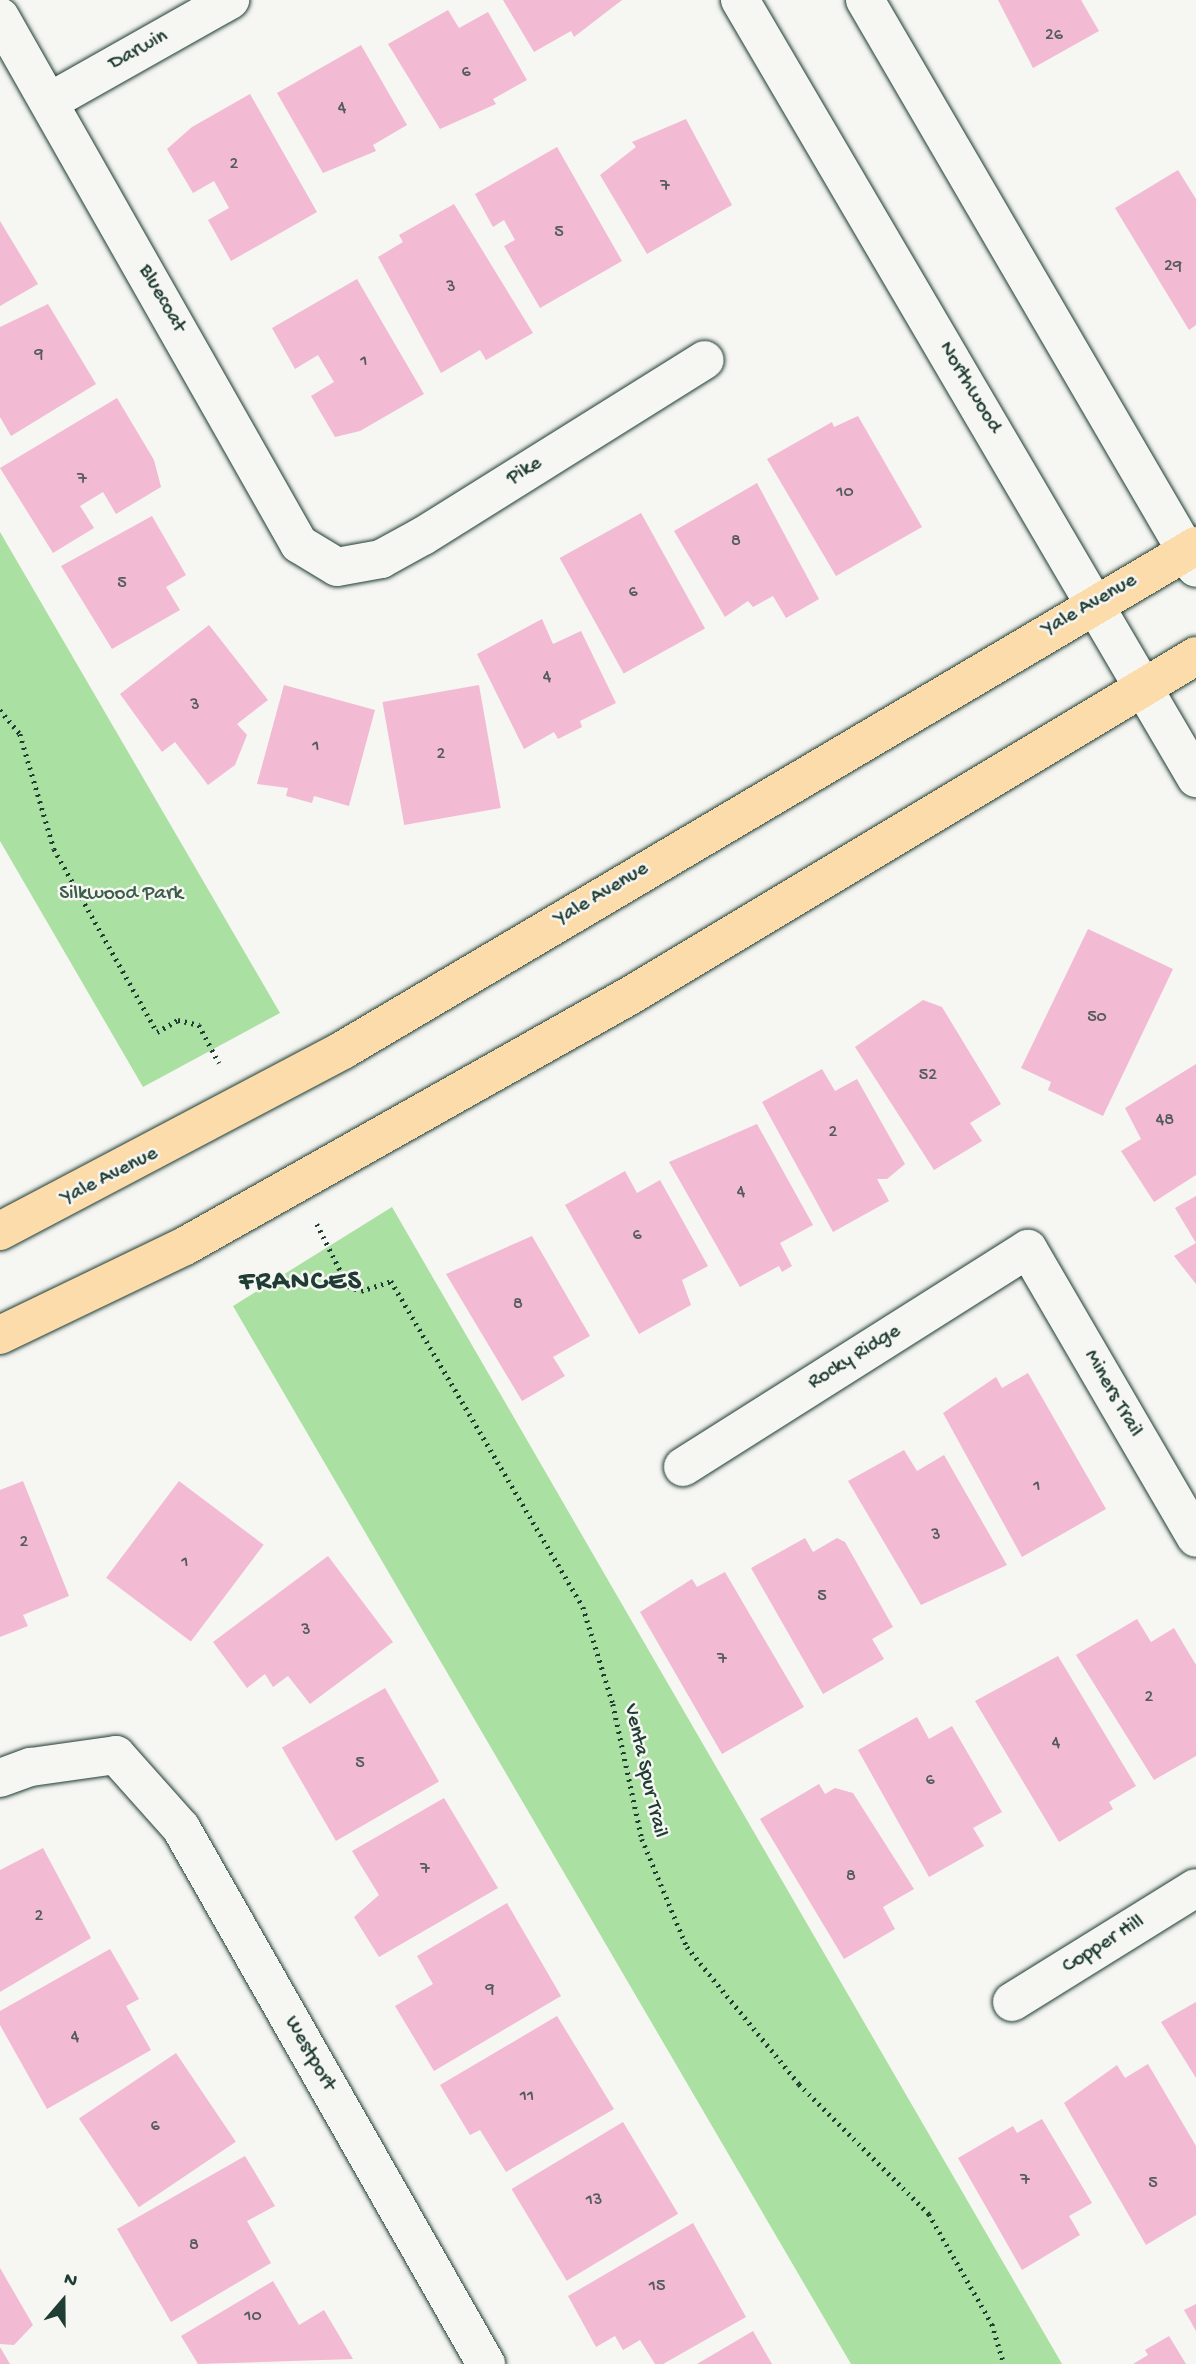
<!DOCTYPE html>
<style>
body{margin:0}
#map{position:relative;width:1196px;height:2364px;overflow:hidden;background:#f6f6f2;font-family:"Gochi Hand",sans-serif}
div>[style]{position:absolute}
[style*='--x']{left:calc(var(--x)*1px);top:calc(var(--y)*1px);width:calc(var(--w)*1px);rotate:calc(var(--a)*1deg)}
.green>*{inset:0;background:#aae0a2}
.building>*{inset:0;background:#f2bbd3;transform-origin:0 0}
.path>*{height:4.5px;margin-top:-2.25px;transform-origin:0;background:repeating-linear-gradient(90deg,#1f3d34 0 2px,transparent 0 7px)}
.roads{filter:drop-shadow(0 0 2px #1f3d34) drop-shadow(0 0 2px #1f3d34)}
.minor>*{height:38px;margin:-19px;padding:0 19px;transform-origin:19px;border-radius:19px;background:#f6f6f2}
.major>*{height:38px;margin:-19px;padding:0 19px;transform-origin:19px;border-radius:19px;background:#fddcac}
span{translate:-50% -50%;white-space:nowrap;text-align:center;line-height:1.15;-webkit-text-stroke:5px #f6f6f2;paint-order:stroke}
.number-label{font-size:18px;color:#545c5c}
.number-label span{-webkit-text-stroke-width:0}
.street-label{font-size:21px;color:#1f3d34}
.park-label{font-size:21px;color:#3b5e4a}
.district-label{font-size:28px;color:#1f3d34;font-weight:700;letter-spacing:2px}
.north{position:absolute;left:28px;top:2266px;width:70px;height:70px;-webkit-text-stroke:5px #f6f6f2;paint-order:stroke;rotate:20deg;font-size:19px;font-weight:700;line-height:28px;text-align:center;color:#1f3d34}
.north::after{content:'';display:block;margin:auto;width:24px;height:32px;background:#1f3d34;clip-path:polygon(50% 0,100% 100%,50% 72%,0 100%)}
</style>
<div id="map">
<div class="green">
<i style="clip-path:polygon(0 532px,280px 1013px,143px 1087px,0 841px)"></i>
<i style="clip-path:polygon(392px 1207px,623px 1606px,1062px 2364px,851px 2364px,233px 1306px)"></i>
</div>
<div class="building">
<i style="clip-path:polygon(503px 0,622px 0,574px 37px,571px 31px,534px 52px)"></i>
<i style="clip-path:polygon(998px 0,1081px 0,1099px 31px,1033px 68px)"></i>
<i style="clip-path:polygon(448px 10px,459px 28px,488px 12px,527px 80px,493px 99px,496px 104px,440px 129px,388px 44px)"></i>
<i style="clip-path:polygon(361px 45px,407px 125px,373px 145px,376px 151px,323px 173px,277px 93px)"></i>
<i style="clip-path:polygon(250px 94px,317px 212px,231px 261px,208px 220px,229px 208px,214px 181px,193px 193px,167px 149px,192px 127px)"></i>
<i style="clip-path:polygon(686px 119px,732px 205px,647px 254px,600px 175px,636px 147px,632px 142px)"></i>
<i style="clip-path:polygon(557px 147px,622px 261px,540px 308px,504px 246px,515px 240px,504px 220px,493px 227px,475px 194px)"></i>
<i style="clip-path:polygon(1178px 170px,1196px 199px,1196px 325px,1189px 330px,1115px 208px)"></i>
<i style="clip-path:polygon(454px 204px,533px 333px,486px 360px,480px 350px,441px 373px,378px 257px,403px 242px,399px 235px)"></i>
<i style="clip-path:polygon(0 221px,38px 284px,0 306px)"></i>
<i style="clip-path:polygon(357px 279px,424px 394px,360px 431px,335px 437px,311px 396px,334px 382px,318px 355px,295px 369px,272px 328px)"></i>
<i style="clip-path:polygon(48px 304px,96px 384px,11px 436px,0 417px,0 327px)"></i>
<i style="clip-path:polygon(117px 398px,154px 460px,161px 487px,116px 514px,103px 492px,80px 506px,94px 528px,53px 553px,0 468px)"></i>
<i style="clip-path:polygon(858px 416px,922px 527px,836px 576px,767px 459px,832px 422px,834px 427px)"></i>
<i style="clip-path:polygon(757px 483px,819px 599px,786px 618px,773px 596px,753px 607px,748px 601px,725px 617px,674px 531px)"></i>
<i style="left:641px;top:513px;width:132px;height:93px;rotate:61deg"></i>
<i style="clip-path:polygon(152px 516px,186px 575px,166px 587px,180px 610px,112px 649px,61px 566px)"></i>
<i style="clip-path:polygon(542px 619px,553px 644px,581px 631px,616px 703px,580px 721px,582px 727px,558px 739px,554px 732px,524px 749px,477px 654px)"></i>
<i style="clip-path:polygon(209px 625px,268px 700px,237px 724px,247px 735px,235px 765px,208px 785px,175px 742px,162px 752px,120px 694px)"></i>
<i style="clip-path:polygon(284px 685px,375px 710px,349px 806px,314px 796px,312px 803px,286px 796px,288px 788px,257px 784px)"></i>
<i style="left:479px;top:685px;width:125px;height:98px;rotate:80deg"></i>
<i style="clip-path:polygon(1088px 929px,1173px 969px,1103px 1116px,1048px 1090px,1051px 1082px,1021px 1068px)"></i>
<i style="clip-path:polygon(923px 1000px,942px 1007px,1001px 1104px,970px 1123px,982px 1141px,934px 1170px,855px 1047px)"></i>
<i style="clip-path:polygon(1196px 1064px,1196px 1175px,1154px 1202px,1121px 1151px,1141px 1139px,1125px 1108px)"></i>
<i style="clip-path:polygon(822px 1069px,835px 1091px,857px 1079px,905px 1164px,887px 1179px,877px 1179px,889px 1201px,833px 1232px,762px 1102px)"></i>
<i style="clip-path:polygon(757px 1124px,813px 1225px,780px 1243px,792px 1266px,782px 1272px,779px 1266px,740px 1287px,669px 1162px)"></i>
<i style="clip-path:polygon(625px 1171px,637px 1193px,660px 1180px,708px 1266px,682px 1280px,691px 1305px,639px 1334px,565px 1205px)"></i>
<i style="clip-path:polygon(1196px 1196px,1196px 1284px,1174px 1256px,1196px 1243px,1175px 1208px)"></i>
<i style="clip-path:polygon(532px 1236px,590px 1336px,553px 1357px,565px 1376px,522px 1401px,446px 1274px)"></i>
<i style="clip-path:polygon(1028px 1373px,1106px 1509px,1022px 1557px,943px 1413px,996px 1377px,1002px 1388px)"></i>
<i style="clip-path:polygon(904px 1450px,917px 1471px,944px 1455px,1007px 1565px,921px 1605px,848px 1481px)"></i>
<i style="clip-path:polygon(23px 1481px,69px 1596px,23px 1615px,28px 1626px,0 1637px,0 1490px)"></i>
<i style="left:179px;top:1481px;width:106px;height:121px;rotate:37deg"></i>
<i style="clip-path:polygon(805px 1538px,813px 1552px,837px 1538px,845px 1542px,893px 1627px,872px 1639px,884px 1659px,823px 1694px,751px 1568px)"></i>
<i style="clip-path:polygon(328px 1556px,393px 1642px,310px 1704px,288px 1676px,273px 1687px,265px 1674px,247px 1688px,213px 1642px)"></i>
<i style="clip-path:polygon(725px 1572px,804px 1707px,722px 1754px,640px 1612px,692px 1579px,697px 1587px)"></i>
<i style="clip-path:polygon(1137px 1619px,1151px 1642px,1174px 1628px,1196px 1665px,1196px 1756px,1154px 1780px,1076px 1655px)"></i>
<i style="clip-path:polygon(1058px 1656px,1136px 1786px,1109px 1802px,1113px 1809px,1059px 1842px,975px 1701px)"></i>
<i style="left:385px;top:1688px;width:108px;height:119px;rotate:60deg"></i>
<i style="clip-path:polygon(917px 1717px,929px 1739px,952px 1726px,1002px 1812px,973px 1828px,984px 1846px,929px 1877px,858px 1750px)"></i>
<i style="clip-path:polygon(819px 1784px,825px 1794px,835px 1788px,853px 1793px,914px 1889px,883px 1907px,895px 1929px,844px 1959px,760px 1819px)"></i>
<i style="clip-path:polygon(444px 1798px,498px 1888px,379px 1957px,354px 1917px,379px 1895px,352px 1851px)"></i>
<i style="clip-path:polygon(43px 1848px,91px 1938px,0 1992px,0 1870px)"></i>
<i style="clip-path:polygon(507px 1903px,561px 1996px,434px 2071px,395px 2006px,433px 1984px,417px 1956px)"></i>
<i style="clip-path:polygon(110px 1949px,139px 1999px,126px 2006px,151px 2050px,47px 2109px,0 2025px,0 2011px)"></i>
<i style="clip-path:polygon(1196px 2002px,1196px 2078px,1161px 2022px)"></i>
<i style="clip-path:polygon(557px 2016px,614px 2109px,506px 2172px,480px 2130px,470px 2135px,440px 2085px)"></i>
<i style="left:176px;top:2053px;width:107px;height:117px;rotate:56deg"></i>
<i style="clip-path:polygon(1148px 2064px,1196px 2146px,1196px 2215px,1146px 2245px,1064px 2103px,1117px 2065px,1125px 2078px)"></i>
<i style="clip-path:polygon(1042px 2119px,1092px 2203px,1069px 2216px,1080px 2235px,1022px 2270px,958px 2158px,1013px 2126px,1017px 2133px)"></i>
<i style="left:623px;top:2122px;width:107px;height:130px;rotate:59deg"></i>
<i style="clip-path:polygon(245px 2156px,275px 2206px,247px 2221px,271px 2263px,171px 2322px,117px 2229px)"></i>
<i style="clip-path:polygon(693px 2223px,746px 2317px,663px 2364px,655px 2364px,640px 2340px,623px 2350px,615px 2336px,596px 2347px,568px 2296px)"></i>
<i style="clip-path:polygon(0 2268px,33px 2325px,14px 2345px,0 2344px)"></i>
<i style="clip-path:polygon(273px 2281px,299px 2325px,324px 2310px,353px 2359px,198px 2364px,181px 2336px)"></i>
<i style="clip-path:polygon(1196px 2304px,1196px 2331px,1184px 2310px)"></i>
<i style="clip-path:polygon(753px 2331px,772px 2364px,697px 2364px)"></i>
<i style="clip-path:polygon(1169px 2336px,1186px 2364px,1133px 2364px,1148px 2355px,1145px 2350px)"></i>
<i style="clip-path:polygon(0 2347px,10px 2364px,0 2364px)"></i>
</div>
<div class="path">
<i style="--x:0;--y:710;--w:31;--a:50"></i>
<i style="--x:20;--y:734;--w:120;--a:73.5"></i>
<i style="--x:54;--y:849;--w:210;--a:60.6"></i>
<i style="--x:157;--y:1032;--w:24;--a:-30"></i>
<i style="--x:178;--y:1020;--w:22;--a:13"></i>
<i style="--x:199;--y:1025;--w:43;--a:62.2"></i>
<i style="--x:317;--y:1224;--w:69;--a:63.4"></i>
<i style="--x:348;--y:1286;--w:14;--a:21"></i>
<i style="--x:361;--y:1291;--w:32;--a:-18"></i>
<i style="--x:391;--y:1281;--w:378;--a:59.5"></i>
<i style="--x:583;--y:1607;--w:102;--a:72.8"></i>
<i style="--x:613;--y:1704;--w:138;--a:77.9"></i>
<i style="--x:642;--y:1839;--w:117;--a:67.4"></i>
<i style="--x:687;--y:1947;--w:177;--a:50.7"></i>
<i style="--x:799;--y:2084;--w:184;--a:45"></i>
<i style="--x:929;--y:2214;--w:127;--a:60.2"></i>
<i style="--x:992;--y:2324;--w:42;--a:73.3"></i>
</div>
<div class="roads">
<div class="minor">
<i style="--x:740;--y:0;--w:902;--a:59.62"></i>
<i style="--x:865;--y:0;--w:657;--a:59.77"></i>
<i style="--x:0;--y:17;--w:606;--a:60.43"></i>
<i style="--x:299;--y:544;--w:44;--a:31.2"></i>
<i style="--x:337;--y:567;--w:45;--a:-10.3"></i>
<i style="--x:381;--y:559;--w:48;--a:-28.7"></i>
<i style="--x:423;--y:536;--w:332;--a:-32"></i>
<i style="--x:49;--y:102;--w:208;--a:-29.4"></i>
<i style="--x:683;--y:1467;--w:408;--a:-32.3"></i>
<i style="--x:1028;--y:1249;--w:334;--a:59.8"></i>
<i style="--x:0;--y:1778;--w:33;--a:-20"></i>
<i style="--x:31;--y:1767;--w:86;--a:-8"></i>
<i style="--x:116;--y:1755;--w:98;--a:48.3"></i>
<i style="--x:181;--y:1828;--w:617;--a:60.36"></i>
<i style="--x:1012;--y:2002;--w:216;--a:-31.8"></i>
</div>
<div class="major">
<i style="--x:0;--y:1231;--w:388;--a:-27.8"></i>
<i style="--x:343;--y:1050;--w:991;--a:-30.58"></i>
<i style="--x:0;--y:1335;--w:205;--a:-25.7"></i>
<i style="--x:185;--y:1246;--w:512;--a:-29.37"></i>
<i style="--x:631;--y:995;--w:659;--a:-30.96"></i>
</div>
</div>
<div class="number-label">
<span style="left:1054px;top:36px">26</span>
<span style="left:466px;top:73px">6</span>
<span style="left:342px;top:109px">4</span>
<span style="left:234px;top:165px">2</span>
<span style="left:665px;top:187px">7</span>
<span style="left:559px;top:233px">5</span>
<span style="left:1173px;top:267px">29</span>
<span style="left:451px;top:288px">3</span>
<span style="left:39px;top:355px">9</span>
<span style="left:364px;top:362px">1</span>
<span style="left:82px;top:480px">7</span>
<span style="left:845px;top:493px">10</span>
<span style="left:736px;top:542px">8</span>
<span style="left:122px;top:584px">5</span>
<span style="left:633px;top:593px">6</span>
<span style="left:547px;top:678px">4</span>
<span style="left:195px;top:706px">3</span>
<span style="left:316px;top:747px">1</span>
<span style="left:441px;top:755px">2</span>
<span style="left:1097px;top:1018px">50</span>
<span style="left:928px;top:1076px">52</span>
<span style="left:1165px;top:1121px">48</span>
<span style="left:833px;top:1133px">2</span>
<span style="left:741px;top:1193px">4</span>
<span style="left:637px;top:1236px">6</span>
<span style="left:518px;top:1305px">8</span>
<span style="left:1037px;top:1487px">1</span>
<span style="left:936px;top:1536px">3</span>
<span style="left:24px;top:1543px">2</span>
<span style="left:185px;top:1563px">1</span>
<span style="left:822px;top:1597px">5</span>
<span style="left:306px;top:1631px">3</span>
<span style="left:722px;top:1660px">7</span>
<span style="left:1149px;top:1698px">2</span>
<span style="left:1056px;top:1744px">4</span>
<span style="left:360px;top:1764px">5</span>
<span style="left:930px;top:1781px">6</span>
<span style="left:425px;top:1870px">7</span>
<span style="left:851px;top:1877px">8</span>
<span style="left:39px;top:1917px">2</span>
<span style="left:490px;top:1990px">9</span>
<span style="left:75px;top:2038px">4</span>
<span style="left:527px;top:2097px">11</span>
<span style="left:155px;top:2127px">6</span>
<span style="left:1025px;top:2181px">7</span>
<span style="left:1153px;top:2184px">5</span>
<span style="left:594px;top:2201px">13</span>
<span style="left:194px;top:2246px">8</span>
<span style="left:657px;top:2287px">15</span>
<span style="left:253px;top:2317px">10</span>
</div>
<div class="street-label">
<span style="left:139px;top:51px;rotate:-29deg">Darwin</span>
<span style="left:161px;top:299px;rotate:60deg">Bluecoat</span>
<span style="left:969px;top:388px;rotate:59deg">Northwood</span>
<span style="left:525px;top:472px;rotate:-32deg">Pike</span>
<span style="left:1090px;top:606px;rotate:-30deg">Yale Avenue</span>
<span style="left:602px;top:895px;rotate:-31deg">Yale Avenue</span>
<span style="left:110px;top:1177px;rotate:-27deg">Yale Avenue</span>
<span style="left:855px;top:1358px;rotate:-32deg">Rocky Ridge</span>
<span style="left:1112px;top:1394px;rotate:60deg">Miners Trail</span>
<span style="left:644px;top:1771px;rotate:77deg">Venta Spur Trail</span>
<span style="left:1104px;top:1945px;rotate:-32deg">Copper Hill</span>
<span style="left:309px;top:2054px;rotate:60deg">Westport</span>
</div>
<div class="park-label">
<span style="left:121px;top:895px">Silkwood Park</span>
</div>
<div class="district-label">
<span style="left:301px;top:1283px">FRANCES</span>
</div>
<div class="north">N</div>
</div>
